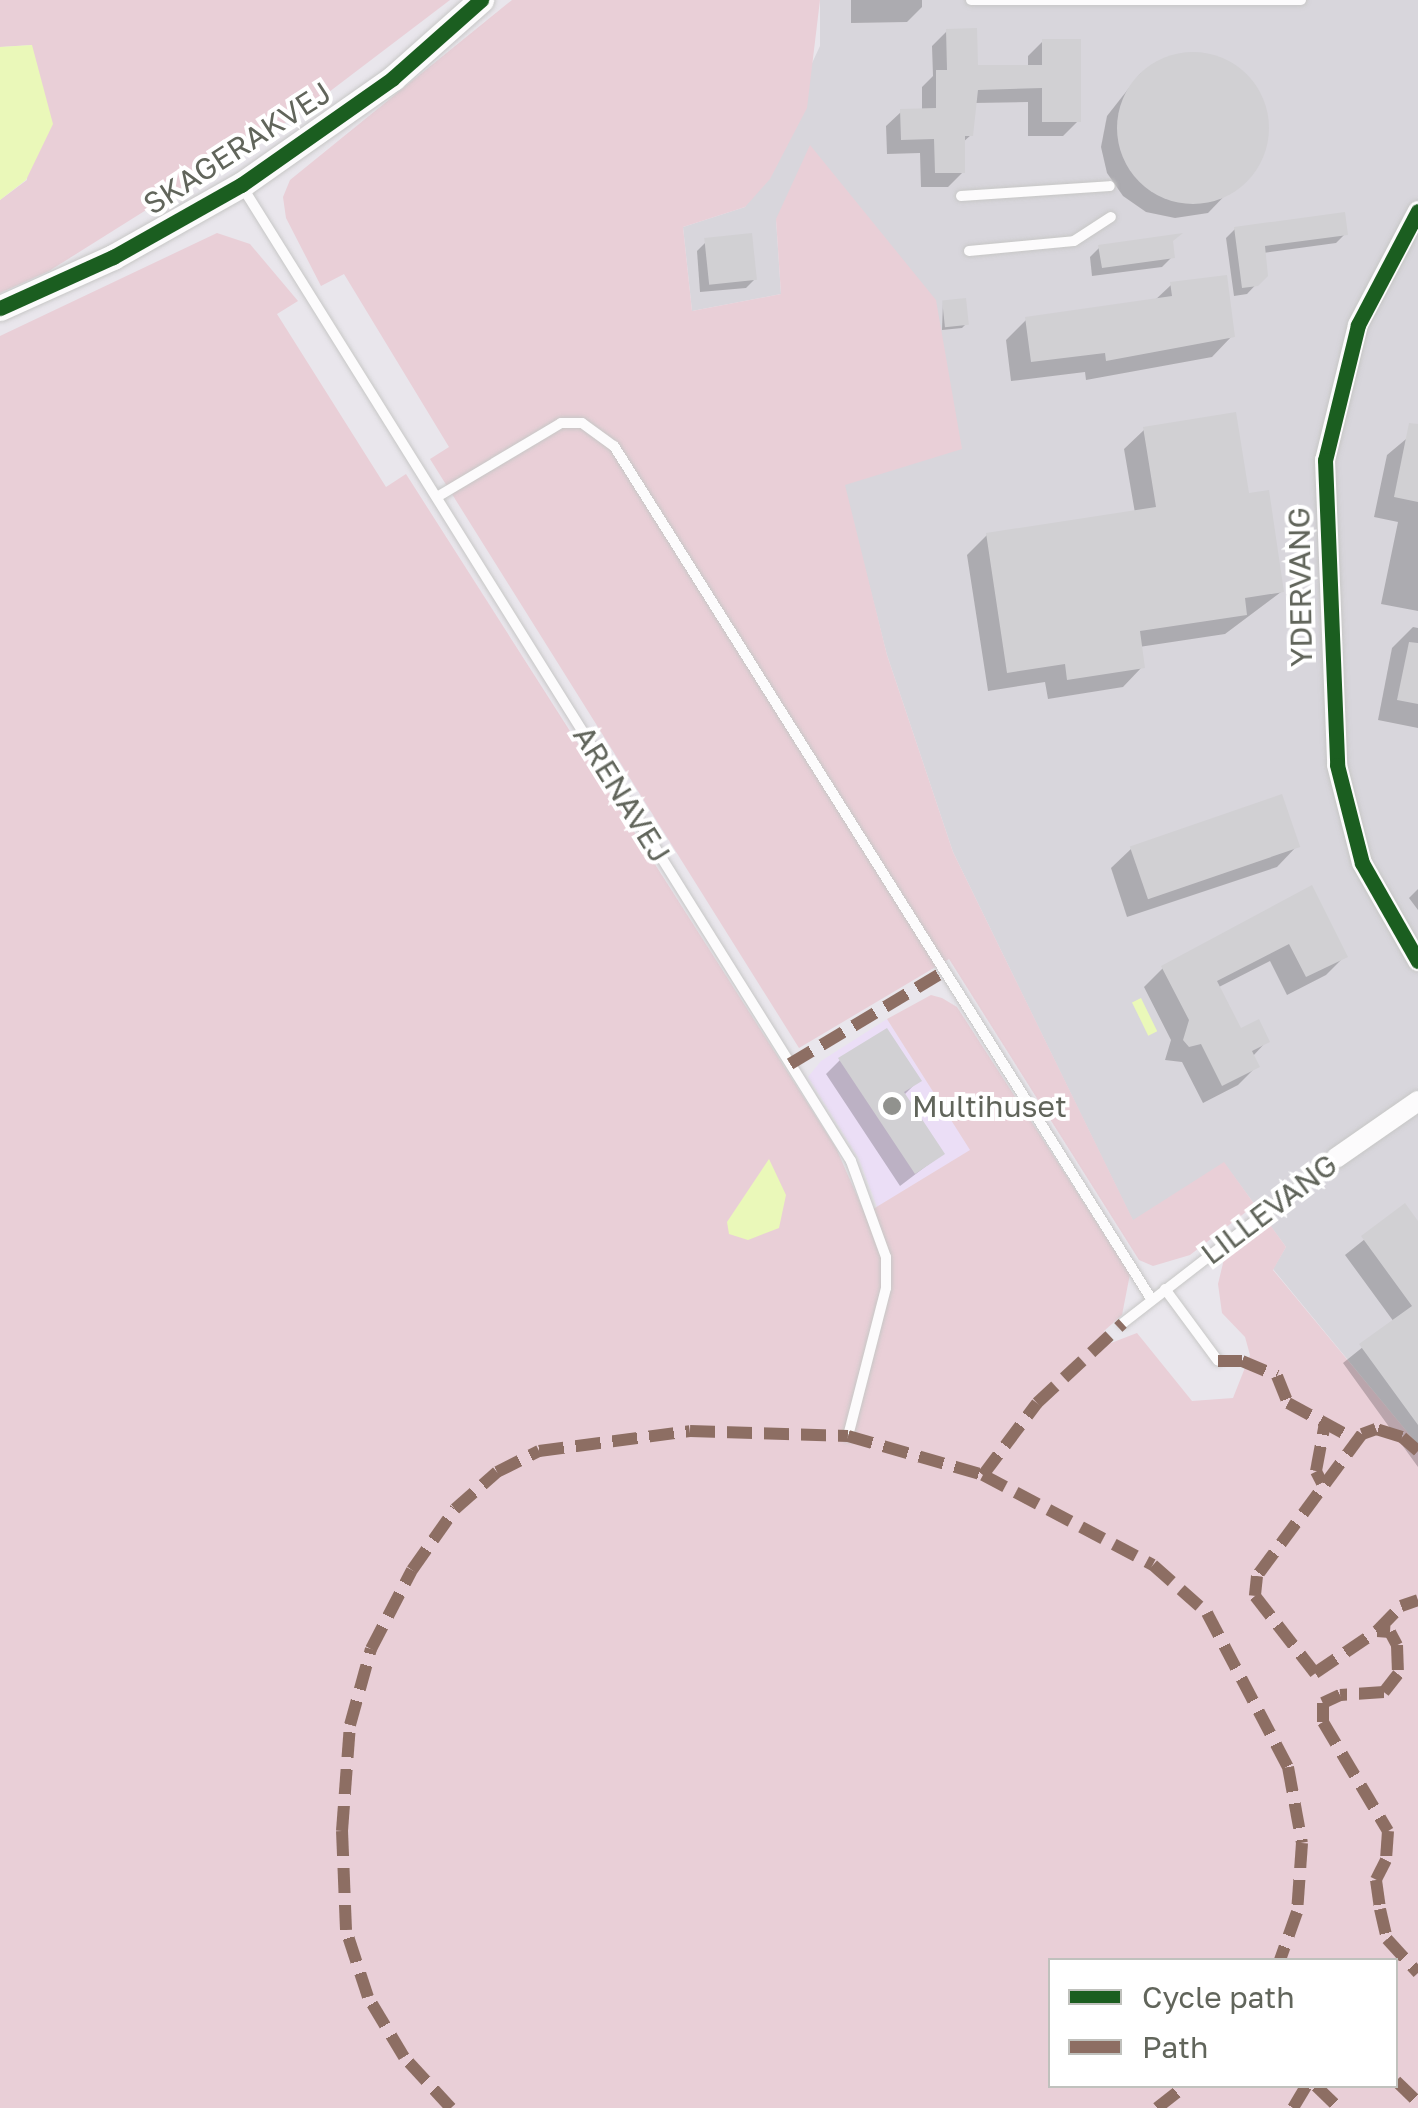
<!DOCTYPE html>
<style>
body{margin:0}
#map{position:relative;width:1418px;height:2108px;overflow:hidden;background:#e9e6ec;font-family:"Golos Text",sans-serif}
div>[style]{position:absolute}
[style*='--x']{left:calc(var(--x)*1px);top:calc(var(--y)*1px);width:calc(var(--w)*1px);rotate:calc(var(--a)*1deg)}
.commercial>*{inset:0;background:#ebdef6}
.industrial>*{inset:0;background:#d8d6dc}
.green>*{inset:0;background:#e9cfd7}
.water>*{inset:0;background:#eaf8b9;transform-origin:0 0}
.shadow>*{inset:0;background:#0003}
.building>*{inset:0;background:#d1d0d3;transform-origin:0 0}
.round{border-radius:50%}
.roads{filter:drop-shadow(0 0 2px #c7c7c6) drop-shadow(0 0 2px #c7c7c6)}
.service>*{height:10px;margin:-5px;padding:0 5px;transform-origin:5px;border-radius:5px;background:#fcfbfc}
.minor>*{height:20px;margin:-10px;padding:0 10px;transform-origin:10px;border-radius:10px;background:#fcfbfc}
.tertiary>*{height:25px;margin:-12.5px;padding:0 12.5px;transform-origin:12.5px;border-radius:12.5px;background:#fcfbfc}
.quiet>*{height:12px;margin-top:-6px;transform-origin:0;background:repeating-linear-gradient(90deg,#8d6e63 0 25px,transparent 0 37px)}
.cycleway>*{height:15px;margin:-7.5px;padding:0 7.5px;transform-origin:7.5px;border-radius:7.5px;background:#1b5e20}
.dots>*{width:28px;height:28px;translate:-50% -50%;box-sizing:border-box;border:5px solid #fff;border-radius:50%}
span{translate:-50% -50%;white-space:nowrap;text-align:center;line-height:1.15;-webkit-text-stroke:8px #fff;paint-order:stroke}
.street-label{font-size:30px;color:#61655b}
.poi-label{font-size:30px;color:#61655b}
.left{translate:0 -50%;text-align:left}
.legend{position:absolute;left:1048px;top:1958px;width:350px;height:130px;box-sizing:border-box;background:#fff;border:2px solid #c0c1bd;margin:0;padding:12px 18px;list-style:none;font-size:30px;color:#61655b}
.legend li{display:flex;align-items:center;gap:20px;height:50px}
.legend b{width:50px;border:2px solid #c0c1bd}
</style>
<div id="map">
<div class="commercial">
<i style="clip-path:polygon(887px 1019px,971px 1150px,877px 1207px,859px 1159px,808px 1077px,821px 1061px)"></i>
</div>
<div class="industrial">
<i style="clip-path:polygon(820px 0,1418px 0,1418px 1445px,1273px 1269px,1286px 1247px,1224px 1163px,1133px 1221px,953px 852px,887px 655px,776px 219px,781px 294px,692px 311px,683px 227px,745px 207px,820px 46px)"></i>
</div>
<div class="green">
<i style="clip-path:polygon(0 0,450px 0,304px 111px,49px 271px,0 293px,0 200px,27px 180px,32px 45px,0 47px)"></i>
<i style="clip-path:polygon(512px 0,820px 0,807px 108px,770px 179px,745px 207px,683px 227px,692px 311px,781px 294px,776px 219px,810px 145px,936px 300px,962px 449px,845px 485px,887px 655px,953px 852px,1133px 1220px,1224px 1162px,1255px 1205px,1190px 1255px,1153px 1266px,1139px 1260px,949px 959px,799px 1048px,430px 459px,449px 447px,344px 274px,321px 286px,286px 218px,283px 197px,290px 180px)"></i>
<i style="clip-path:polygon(evenodd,217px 233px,250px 244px,298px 301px,277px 314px,386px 487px,406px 474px,836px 1148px,865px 1214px,970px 1150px,887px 1019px,931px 995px,942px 998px,957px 1007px,1130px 1274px,1122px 1315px,1104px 1331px,1111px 1343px,1137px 1333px,1192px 1401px,1233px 1398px,1250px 1355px,1245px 1337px,1222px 1313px,1218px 1284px,1224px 1259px,1268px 1222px,1286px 1247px,1273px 1270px,1418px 1445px,1418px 2108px,0 2108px,0 336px,217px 233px,1050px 1960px,1396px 1960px,1396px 2086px,1050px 2086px,1050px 1960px)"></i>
</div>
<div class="water">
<i style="clip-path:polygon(32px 45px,53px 124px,26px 180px,0 200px,0 47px)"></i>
<i style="left:1141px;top:998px;width:37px;height:10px;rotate:64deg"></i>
<i style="clip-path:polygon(769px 1159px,786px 1195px,779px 1228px,748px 1240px,729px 1234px,727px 1222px)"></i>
</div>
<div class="shadow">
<i style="clip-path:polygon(851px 0,922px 0,922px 7px,907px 22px,851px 23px)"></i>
<i style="clip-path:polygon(947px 31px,975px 67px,1028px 68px,1028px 56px,1043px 41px,1078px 121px,1063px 136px,1028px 136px,1028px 102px,974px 103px,971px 135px,962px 143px,963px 172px,948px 187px,921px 187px,920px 153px,887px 154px,886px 126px,901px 112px,922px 111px,922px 87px,933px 76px,932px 46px)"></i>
<i style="clip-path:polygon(1202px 54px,1248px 78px,1262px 101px,1267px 130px,1259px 160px,1208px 213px,1175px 218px,1146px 212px,1123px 196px,1107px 173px,1101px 147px,1107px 116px,1140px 74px,1166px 58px)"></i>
<i style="clip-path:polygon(1235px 229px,1345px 234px,1336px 243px,1263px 253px,1265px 275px,1247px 294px,1234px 296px,1226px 238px)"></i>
<i style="clip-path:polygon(706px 242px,755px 279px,746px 288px,700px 292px,697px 251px)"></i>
<i style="clip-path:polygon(1170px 242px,1172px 257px,1162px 267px,1092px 276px,1090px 257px,1100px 247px)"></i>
<i style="clip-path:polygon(1171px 285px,1232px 336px,1212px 357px,1086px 380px,1085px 372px,1011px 381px,1006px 340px,1027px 319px,1154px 301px)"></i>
<i style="clip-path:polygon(943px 302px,966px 324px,962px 328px,942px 330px)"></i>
<i style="clip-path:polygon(1418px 429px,1418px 611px,1381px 604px,1398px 522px,1374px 517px,1387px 455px)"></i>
<i style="clip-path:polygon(1144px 430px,1281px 592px,1225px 634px,1139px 647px,1142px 667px,1123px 687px,1048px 699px,1045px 682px,988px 691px,967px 555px,987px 535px,1135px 513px,1124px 449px)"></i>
<i style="clip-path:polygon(1413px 627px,1418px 628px,1418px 728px,1378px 720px,1392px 648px)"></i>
<i style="clip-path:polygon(1297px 846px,1277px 867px,1127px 917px,1111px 868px,1132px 848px)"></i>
<i style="clip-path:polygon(1311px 888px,1345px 956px,1326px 975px,1287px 995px,1270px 961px,1217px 988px,1240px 1032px,1267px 1041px,1252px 1057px,1257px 1066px,1238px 1085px,1203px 1103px,1182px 1062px,1165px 1060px,1171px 1040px,1144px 987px,1163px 968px)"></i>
<i style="clip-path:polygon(1418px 889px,1418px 910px,1409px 898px)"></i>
<i style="clip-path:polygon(840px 1060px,918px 1081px,903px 1096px,942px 1154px,900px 1186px,826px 1074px)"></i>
<i style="clip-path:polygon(1405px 1207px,1418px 1225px,1418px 1467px,1343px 1363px,1394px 1322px,1345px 1255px)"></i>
</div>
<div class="building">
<i style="clip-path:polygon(977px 28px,978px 65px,1042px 65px,1042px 39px,1081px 39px,1081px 122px,1042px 122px,1042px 88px,978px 90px,973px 136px,965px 136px,965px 173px,935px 173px,934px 139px,901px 140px,900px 109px,936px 108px,936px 70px,947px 70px,946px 29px)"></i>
<i class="round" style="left:1117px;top:52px;width:152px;height:152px"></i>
<i style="clip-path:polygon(1345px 212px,1348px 235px,1265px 246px,1268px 276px,1258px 286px,1242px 288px,1234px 227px)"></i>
<i style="left:752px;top:233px;width:47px;height:48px;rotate:84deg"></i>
<i style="clip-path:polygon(1183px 233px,1173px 241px,1175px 258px,1102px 268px,1098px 245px)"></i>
<i style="clip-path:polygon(1227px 275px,1235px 337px,1106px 361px,1105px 353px,1031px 362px,1025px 317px,1172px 296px,1170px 282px)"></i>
<i style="left:966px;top:298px;width:27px;height:24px;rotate:84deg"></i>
<i style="clip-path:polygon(1236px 412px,1249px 493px,1269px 490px,1284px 592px,1245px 598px,1247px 615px,1140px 631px,1145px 668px,1067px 680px,1065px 664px,1007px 673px,986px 533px,1156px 507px,1143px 427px)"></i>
<i style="clip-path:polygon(1409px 423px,1418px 424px,1418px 502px,1394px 497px)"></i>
<i style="clip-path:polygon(1409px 642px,1418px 643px,1418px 704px,1397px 700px)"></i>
<i style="left:1282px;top:794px;width:56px;height:161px;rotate:71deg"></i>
<i style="clip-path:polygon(1312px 885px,1348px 957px,1306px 977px,1289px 944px,1217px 981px,1241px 1028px,1259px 1019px,1270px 1042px,1252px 1051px,1260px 1067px,1222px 1086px,1201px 1044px,1189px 1047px,1183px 1040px,1189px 1020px,1161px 966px)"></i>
<i style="clip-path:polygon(887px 1028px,922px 1081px,904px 1092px,945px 1154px,915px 1174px,838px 1058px)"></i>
<i style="clip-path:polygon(1405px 1203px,1418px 1221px,1418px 1425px,1359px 1344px,1412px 1306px,1361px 1236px)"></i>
</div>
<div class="roads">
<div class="service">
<i style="--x:971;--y:0;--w:330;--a:0"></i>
<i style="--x:243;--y:188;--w:1147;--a:58"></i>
<i style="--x:851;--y:1161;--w:102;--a:70"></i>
<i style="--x:886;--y:1257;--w:31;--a:90"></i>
<i style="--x:886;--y:1288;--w:153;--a:104.4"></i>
<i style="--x:961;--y:196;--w:149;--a:-3.8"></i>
<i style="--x:969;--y:251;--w:105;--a:-5.4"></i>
<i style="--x:1074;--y:241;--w:44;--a:-33"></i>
<i style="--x:437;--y:497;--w:144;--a:-30.8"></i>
<i style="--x:561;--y:423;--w:21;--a:0"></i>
<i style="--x:582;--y:423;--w:39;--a:36"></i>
<i style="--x:614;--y:446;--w:1009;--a:57.79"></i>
<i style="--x:1165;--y:1289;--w:89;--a:53.6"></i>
<i style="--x:1123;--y:1323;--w:269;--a:-37.8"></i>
</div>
<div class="minor">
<i style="--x:1418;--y:211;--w:129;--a:117.8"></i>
<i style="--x:1358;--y:325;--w:139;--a:103.7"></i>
<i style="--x:1325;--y:460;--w:305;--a:87.7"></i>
<i style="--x:1337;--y:765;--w:101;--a:75.7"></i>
<i style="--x:1362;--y:863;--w:113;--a:60.3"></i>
<i style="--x:1336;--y:1158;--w:100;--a:-34.8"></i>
</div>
<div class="tertiary">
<i style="--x:0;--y:308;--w:124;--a:-24.3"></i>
<i style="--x:113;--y:257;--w:147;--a:-29.4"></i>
<i style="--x:241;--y:185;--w:186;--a:-35.1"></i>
<i style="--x:393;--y:78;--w:118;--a:-41.6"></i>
</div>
</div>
<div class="quiet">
<i style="--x:790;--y:1064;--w:181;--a:-31"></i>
<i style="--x:1218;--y:1361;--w:24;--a:0"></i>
<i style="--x:1242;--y:1361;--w:38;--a:23"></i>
<i style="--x:1277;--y:1376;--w:29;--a:68"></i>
<i style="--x:1288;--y:1403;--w:80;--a:28.5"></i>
<i style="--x:1418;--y:1451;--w:21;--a:-139"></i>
<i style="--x:1402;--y:1437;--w:27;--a:-163"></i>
<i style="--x:1376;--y:1429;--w:15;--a:160"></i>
<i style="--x:1362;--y:1434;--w:177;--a:126.5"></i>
<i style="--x:1257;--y:1576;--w:20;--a:96"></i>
<i style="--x:1255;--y:1596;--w:98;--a:52.1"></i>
<i style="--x:1315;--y:1673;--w:75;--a:-34.1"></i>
<i style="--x:1377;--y:1631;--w:13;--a:4"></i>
<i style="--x:1390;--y:1632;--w:15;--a:62"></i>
<i style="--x:1397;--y:1645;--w:29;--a:88"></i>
<i style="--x:1398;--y:1674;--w:23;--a:128"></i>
<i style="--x:1384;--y:1692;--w:44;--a:176.1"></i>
<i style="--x:1340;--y:1695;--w:19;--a:155"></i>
<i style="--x:1323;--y:1703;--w:19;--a:90"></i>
<i style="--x:1323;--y:1722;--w:127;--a:59.2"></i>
<i style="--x:1388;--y:1831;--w:29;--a:94"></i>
<i style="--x:1386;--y:1860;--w:22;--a:117"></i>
<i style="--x:1376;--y:1880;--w:29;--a:82"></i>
<i style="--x:1380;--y:1909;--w:31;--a:77"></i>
<i style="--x:1387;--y:1939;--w:46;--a:47.6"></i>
<i style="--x:983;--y:1475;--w:90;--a:-53.1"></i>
<i style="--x:1037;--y:1403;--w:117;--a:-42.9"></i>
<i style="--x:1322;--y:1483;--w:13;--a:-117"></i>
<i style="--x:1316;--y:1471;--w:49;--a:-79.4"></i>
<i style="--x:1377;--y:1631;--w:35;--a:-46"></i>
<i style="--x:1401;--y:1606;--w:18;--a:-19"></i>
<i style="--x:1396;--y:2081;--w:30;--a:44"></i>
<i style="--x:1316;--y:2086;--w:32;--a:44"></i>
<i style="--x:451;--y:2108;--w:69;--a:-132.7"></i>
<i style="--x:404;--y:2057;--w:70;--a:-121"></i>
<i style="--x:368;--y:1997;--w:71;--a:-108.2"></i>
<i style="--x:346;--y:1930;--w:99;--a:-92.3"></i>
<i style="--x:342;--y:1831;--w:106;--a:-85.7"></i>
<i style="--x:350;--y:1725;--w:79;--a:-74.6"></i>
<i style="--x:371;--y:1649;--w:89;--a:-62.6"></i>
<i style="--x:412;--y:1570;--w:75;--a:-54.8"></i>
<i style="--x:455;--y:1509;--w:56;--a:-41.4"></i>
<i style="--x:497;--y:1472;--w:47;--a:-26.6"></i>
<i style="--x:539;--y:1451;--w:152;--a:-7.5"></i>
<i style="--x:690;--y:1431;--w:158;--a:1.8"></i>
<i style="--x:848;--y:1436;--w:141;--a:16.1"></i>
<i style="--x:983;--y:1475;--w:192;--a:27.9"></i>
<i style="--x:1153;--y:1565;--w:72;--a:41.6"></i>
<i style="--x:1207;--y:1613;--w:174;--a:62.3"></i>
<i style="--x:1288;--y:1767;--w:77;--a:79.6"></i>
<i style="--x:1302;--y:1843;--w:69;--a:94.1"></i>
<i style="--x:1297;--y:1912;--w:51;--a:109.5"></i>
<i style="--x:1157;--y:2108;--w:36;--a:-38"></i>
<i style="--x:1293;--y:2108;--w:26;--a:-59"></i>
</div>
<div class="cycleway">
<i style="--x:1418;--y:211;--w:129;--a:117.8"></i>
<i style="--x:1358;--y:325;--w:139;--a:103.7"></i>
<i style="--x:1325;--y:460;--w:305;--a:87.7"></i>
<i style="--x:1337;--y:765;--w:101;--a:75.7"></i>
<i style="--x:1362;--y:863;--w:113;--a:60.3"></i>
<i style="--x:0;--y:308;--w:124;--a:-24.3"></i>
<i style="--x:113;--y:257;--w:147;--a:-29.4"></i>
<i style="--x:241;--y:185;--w:186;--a:-35.1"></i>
<i style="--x:393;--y:78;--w:118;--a:-41.6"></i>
</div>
<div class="dots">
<i style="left:892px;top:1106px;background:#91928e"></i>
</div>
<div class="street-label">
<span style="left:237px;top:148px;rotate:-33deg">SKAGERAKVEJ</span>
<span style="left:1300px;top:587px;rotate:-91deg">YDERVANG</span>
<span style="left:622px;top:794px;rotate:58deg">ARENAVEJ</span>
<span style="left:1269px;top:1209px;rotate:-37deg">LILLEVANG</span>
</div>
<div class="poi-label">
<span class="left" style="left:912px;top:1106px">Multihuset</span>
</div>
<ul class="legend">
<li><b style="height:12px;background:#1b5e20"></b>Cycle path</li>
<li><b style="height:12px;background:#8d6e63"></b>Path</li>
</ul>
</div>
